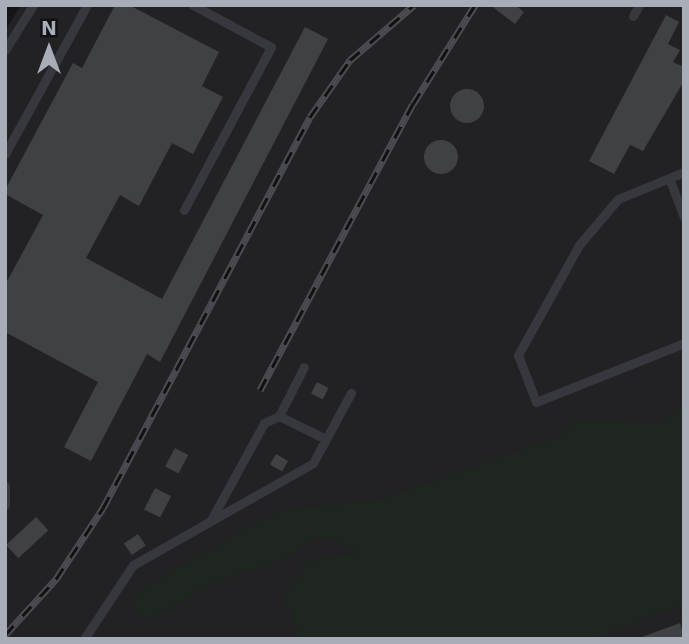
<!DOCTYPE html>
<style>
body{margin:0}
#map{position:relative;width:689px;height:644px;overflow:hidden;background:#161618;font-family:"DejaVu Sans",sans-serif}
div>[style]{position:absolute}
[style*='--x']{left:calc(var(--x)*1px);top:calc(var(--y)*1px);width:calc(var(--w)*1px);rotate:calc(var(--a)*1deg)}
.built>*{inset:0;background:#222225}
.green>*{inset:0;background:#1e261f}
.building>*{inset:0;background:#404145;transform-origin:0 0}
.round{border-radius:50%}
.service>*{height:9px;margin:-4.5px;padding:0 4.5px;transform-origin:4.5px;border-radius:4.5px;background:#37383d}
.rail>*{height:7px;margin-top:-3.5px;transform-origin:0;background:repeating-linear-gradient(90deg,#111113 0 13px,#4a4c52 0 26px);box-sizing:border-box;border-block:2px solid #4a4c52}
span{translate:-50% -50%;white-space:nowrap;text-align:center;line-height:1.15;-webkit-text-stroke:7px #111113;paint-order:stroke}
.frame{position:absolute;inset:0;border:7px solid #a8adb8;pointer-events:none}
.north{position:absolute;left:14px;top:14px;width:70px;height:70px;-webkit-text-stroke:5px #111113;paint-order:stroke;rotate:0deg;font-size:19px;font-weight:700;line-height:28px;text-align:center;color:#a8adb8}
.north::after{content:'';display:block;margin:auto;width:24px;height:32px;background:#a8adb8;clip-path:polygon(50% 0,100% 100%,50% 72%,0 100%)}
</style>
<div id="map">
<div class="built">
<i style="clip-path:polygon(21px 5px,684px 5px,684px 639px,5px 639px,5px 31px)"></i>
</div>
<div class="green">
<i style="clip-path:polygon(684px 409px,684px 604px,592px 639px,300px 639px,284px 597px,308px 561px,356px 553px,335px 538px,314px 537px,289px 557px,212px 583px,156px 617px,143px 619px,130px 601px,144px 587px,278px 511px,380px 500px,557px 437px,575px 420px,655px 424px)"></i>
</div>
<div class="building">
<i style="clip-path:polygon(115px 5px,129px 5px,219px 52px,202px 86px,223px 97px,193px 154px,172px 143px,139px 206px,120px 195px,86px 258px,162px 299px,305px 27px,328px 39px,160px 362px,147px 354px,91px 461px,64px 447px,98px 382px,5px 332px,5px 285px,43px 215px,5px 194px,5px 190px,73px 63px,82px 68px)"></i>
<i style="clip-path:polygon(490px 5px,515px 5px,524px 12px,515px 24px)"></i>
<i style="clip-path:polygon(666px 15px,679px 22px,668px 44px,680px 50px,673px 62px,684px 67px,684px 81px,643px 151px,630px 145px,614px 174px,589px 161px)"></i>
<i class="round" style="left:450px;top:89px;width:34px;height:34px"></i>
<i class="round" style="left:424px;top:140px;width:34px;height:34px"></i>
<i style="left:317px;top:382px;width:13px;height:13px;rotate:27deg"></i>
<i style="left:175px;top:448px;width:15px;height:21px;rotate:28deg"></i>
<i style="left:276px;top:454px;width:14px;height:12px;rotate:30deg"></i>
<i style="left:155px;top:488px;width:18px;height:24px;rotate:27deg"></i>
<i style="left:36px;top:517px;width:18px;height:41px;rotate:47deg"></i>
<i style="left:138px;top:534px;width:14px;height:17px;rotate:56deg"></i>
<i style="clip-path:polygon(680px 623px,684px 637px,642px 639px,642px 637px)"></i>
</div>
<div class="service">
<i style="--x:633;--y:16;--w:13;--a:-61"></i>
<i style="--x:5;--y:50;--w:53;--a:-58.1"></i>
<i style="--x:5;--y:154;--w:170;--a:-61.2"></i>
<i style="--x:684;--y:172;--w:71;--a:157.8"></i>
<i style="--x:618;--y:199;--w:60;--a:130.3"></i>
<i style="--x:579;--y:245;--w:126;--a:119"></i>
<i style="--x:518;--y:355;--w:50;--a:69"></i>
<i style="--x:536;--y:402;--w:159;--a:-21.7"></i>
<i style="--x:669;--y:178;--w:42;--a:69"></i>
<i style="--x:184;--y:210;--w:185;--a:-61.9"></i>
<i style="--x:271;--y:47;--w:89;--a:-151.7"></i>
<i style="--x:279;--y:416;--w:55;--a:-63"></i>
<i style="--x:5;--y:486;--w:19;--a:90"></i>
<i style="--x:211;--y:520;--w:111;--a:-61.3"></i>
<i style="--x:264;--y:423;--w:17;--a:-25"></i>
<i style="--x:279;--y:416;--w:52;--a:26.1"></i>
<i style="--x:84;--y:639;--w:89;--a:-56.5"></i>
<i style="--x:133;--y:565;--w:207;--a:-29.5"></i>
<i style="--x:313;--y:463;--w:80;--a:-61.5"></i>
</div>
<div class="rail">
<i style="--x:260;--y:390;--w:324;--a:-61.9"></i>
<i style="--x:413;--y:104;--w:117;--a:-57.9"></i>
<i style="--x:5;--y:635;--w:76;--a:-47.7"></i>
<i style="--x:56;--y:579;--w:85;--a:-56.5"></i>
<i style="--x:103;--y:508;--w:442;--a:-62.1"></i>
<i style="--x:310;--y:117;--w:70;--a:-54.9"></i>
<i style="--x:350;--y:60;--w:84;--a:-40.7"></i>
</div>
<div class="frame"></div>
<div class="north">N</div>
</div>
